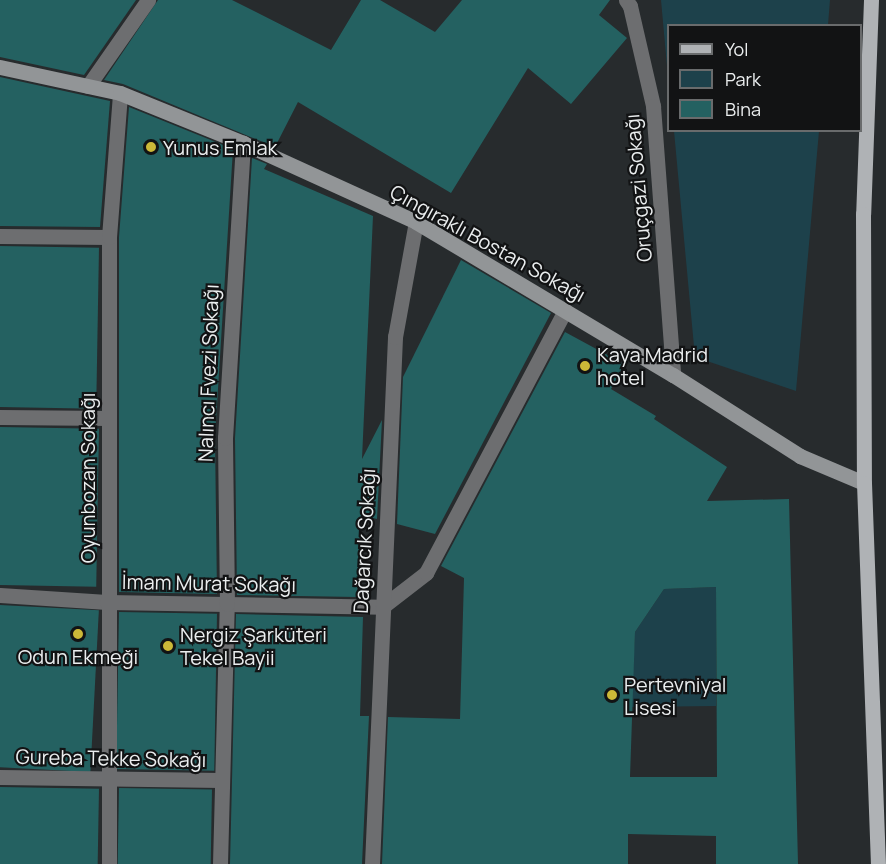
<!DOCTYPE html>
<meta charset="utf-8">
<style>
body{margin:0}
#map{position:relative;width:886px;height:864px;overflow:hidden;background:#272b2d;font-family:Manrope,sans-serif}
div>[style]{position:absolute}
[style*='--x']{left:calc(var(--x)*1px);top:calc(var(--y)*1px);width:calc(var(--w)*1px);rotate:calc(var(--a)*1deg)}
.green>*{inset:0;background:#1d414b}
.building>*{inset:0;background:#246161;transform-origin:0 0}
.street>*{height:15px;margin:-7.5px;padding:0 7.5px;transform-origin:7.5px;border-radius:7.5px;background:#6d6e70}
.secondary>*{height:15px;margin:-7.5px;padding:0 7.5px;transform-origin:7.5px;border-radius:7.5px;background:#929597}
.primary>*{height:15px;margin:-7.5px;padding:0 7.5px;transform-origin:7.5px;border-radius:7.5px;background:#afb2b5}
.dots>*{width:16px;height:16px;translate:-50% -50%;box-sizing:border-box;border:3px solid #121314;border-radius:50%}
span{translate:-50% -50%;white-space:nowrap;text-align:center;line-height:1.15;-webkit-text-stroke:4.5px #121314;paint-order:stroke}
.poi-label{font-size:20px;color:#ebeeef}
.left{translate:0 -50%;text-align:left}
.street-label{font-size:20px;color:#ebeeef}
.legend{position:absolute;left:667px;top:24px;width:195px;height:108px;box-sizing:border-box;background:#121314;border:2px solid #696b6c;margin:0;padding:8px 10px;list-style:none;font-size:18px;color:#ebeeef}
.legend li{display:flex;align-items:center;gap:12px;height:30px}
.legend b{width:30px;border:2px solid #696b6c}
</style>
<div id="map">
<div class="green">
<i style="clip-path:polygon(661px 0,830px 0,828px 25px,668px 26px,668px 77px)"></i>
<i style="clip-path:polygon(674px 131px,819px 131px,796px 391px,695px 357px)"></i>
<i style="clip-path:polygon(716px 587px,716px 706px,631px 707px,635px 632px,664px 589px)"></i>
</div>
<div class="building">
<i style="clip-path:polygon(0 0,136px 0,84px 75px,0 57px)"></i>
<i style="clip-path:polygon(158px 0,232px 0,331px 50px,361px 0,380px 0,435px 32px,462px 0,610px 0,599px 15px,627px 38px,571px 104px,528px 68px,451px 193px,298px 102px,275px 147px,123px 84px,104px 80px)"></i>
<i style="clip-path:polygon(0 77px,110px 101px,100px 227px,0 226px)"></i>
<i style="clip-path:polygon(129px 107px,233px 149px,215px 437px,217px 594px,119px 592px,119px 237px)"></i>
<i style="clip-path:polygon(252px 158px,267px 164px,264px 169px,373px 216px,362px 459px,382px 420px,377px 519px,361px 515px,357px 597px,237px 595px,235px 438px)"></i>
<i style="left:0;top:246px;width:99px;height:161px;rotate:1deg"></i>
<i style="clip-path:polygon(461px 260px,551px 313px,435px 534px,397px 524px,403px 377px)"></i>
<i style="clip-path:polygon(evenodd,565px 332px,624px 364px,611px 389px,656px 416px,654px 419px,727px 467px,707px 501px,789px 499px,798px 864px,716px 864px,716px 836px,628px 834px,628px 864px,382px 864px,388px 717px,460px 719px,464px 578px,441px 566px,565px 332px,716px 587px,717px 777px,630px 777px,635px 632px,664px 589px,716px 587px)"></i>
<i style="left:0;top:427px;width:99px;height:158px;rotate:1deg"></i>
<i style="left:0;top:605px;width:99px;height:162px;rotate:3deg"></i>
<i style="left:119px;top:612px;width:98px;height:157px;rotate:1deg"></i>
<i style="clip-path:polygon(236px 614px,363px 617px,360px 716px,369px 716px,362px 864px,230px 864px)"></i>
<i style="left:0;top:787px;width:99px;height:77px;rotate:1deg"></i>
<i style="left:119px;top:788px;width:93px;height:76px;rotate:1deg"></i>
</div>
<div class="street">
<i style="--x:626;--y:0;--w:7;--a:56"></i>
<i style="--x:630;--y:6;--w:103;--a:77"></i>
<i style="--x:653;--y:106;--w:270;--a:85.7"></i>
<i style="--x:88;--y:86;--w:105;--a:-55.1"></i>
<i style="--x:0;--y:236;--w:109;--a:0.5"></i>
<i style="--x:0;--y:417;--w:109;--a:0.5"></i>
<i style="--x:0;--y:595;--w:107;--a:3.7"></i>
<i style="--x:107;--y:602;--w:275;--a:1"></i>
<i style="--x:382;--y:607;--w:56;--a:-37.7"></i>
<i style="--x:426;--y:573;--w:297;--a:-62.1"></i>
<i style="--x:0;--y:777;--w:221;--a:0.8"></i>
<i style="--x:109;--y:864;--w:627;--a:-90"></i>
<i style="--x:109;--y:237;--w:144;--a:-85.6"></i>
<i style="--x:220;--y:864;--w:260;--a:-88.5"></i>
<i style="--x:227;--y:604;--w:166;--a:-90.7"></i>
<i style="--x:225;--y:438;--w:296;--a:-86.5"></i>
<i style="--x:372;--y:864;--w:528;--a:-87.5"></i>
<i style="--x:395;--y:337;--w:117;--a:-79.7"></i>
</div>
<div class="secondary">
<i style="--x:0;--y:67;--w:123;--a:12.2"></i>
<i style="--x:120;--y:93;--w:133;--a:22.1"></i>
<i style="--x:243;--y:143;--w:190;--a:24.5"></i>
<i style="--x:416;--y:222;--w:299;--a:30.8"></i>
<i style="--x:673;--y:375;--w:151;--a:32.5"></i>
<i style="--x:800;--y:456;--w:69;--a:22.9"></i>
</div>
<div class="primary">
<i style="--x:871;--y:0;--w:214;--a:92.1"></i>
<i style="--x:863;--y:214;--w:269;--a:89.8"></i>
<i style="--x:864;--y:483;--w:381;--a:87.9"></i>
</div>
<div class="dots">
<i style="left:151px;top:147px;background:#ccb938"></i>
<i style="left:585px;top:366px;background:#ccb938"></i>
<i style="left:78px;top:634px;background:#ccb938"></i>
<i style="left:168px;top:646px;background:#ccb938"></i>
<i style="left:612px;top:695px;background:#ccb938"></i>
</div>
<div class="poi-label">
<span class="left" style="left:163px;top:147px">Yunus Emlak</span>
<span class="left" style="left:597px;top:366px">Kaya Madrid<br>hotel</span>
<span class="left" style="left:180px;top:646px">Nergiz Şarküteri<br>Tekel Bayii</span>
<span style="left:78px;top:656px">Odun Ekmeği</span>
<span class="left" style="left:624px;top:696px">Pertevniyal<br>Lisesi</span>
</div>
<div class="street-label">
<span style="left:638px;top:188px;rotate:-95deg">Oruçgazi Sokağı</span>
<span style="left:488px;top:243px;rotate:29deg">Çıngıraklı Bostan Sokağı</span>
<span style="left:208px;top:373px;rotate:-88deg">Nalıncı Fvezi Sokağı</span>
<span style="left:87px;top:478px;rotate:-90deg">Oyunbozan Sokağı</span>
<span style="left:364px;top:541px;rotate:-87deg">Dağarcık Sokağı</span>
<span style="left:209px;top:583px;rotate:1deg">İmam Murat Sokağı</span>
<span style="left:111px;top:758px;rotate:1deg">Gureba Tekke Sokağı</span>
</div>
<ul class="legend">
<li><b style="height:8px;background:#afb2b5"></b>Yol</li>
<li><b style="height:16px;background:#1d414b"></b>Park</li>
<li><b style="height:16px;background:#246161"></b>Bina</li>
</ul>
</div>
